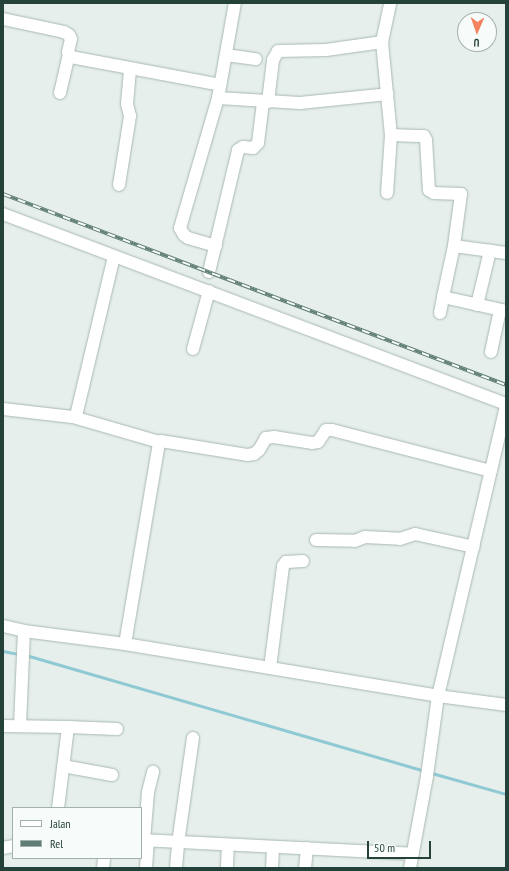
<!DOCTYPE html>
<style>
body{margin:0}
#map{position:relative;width:509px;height:871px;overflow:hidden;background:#e6efeb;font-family:"PT Sans Narrow",sans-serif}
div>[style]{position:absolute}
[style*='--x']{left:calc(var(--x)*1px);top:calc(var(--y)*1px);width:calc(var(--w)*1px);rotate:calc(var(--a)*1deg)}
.stream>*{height:2.5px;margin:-1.25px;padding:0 1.25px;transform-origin:1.25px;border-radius:1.25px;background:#8ec9d4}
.roads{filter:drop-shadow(0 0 1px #a8b8b2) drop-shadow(0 0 1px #a8b8b2)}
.minor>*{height:12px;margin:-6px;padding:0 6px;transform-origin:6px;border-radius:6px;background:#fff}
.rail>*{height:4px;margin-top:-2px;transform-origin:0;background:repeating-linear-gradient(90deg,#f7fbf9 0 8px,#5f7d75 0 16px);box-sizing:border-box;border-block:1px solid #5f7d75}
span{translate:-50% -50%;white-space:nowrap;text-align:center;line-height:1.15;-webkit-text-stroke:3px #f7fbf9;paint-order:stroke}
.frame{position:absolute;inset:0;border:4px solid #24423a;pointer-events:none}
.legend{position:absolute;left:12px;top:807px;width:130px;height:52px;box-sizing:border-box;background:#f7fbf9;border:1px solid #a3b1ad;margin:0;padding:5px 7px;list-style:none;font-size:12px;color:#24423a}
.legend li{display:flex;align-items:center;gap:8px;height:20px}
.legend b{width:20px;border:1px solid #a3b1ad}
.north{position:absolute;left:457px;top:12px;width:40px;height:40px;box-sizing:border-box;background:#f7fbf9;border:1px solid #a3b1ad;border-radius:50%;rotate:182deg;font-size:11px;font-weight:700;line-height:16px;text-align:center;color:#24423a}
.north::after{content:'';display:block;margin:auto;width:14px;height:18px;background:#f4845f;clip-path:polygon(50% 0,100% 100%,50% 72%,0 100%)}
.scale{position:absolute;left:367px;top:841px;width:64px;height:18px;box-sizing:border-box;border:2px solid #24423a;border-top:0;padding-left:5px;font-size:12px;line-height:14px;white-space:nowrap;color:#24423a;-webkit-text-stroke:3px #f7fbf9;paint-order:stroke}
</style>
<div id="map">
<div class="stream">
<i style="--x:3;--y:651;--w:16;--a:11"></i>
<i style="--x:26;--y:655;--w:416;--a:16.2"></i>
<i style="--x:432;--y:773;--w:77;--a:15.8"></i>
</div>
<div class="roads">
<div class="minor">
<i style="--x:3;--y:19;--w:62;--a:12"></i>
<i style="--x:64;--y:32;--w:6;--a:31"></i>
<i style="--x:69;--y:35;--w:4;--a:63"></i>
<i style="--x:71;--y:39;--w:13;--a:103"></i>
<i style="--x:68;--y:52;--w:6;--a:59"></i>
<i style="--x:71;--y:57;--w:152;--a:10.6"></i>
<i style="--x:382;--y:42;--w:93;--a:84.5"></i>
<i style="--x:391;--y:135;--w:58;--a:93.9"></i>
<i style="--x:226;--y:55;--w:30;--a:8"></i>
<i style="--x:60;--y:93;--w:40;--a:-77"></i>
<i style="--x:218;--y:98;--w:82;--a:3.5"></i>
<i style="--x:300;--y:103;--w:88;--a:-5.8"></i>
<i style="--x:268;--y:102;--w:42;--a:-83.2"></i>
<i style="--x:273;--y:60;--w:10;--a:-61"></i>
<i style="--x:278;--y:51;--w:48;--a:-1.2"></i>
<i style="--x:326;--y:50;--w:57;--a:-8.1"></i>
<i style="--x:382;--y:42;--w:40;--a:-78"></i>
<i style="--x:391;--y:135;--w:33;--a:2"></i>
<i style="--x:424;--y:136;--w:4;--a:63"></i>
<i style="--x:426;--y:140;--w:50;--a:86.6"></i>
<i style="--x:429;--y:190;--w:6;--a:31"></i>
<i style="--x:434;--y:193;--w:27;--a:2"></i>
<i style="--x:461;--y:194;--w:52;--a:97.7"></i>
<i style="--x:119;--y:185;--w:70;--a:-80.9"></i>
<i style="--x:130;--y:116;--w:12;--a:-104"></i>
<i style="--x:127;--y:104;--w:35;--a:-85"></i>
<i style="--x:3;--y:214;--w:538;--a:20.69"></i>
<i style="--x:216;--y:246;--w:29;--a:-164"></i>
<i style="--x:188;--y:238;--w:5;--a:-143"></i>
<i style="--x:184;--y:235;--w:8;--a:-120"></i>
<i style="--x:180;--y:228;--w:135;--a:-73.7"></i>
<i style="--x:218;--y:98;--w:97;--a:-79.9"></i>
<i style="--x:506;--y:253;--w:52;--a:-172.3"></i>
<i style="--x:454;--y:246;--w:52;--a:102.2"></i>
<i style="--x:443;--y:297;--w:65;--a:12.5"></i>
<i style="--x:209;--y:272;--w:125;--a:-76.6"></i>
<i style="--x:238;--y:150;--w:6;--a:-31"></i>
<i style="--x:243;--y:147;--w:10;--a:6"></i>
<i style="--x:253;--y:148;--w:7;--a:-45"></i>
<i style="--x:258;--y:143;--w:41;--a:-83"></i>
<i style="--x:477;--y:305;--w:56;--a:-76.5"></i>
<i style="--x:440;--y:313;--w:16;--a:-79"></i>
<i style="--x:193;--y:349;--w:60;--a:-74.6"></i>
<i style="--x:491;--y:352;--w:43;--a:-77.9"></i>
<i style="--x:3;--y:409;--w:70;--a:6.5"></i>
<i style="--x:73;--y:417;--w:3;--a:-18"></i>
<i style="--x:76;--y:416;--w:164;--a:-76.6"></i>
<i style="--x:73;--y:417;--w:90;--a:16.2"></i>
<i style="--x:316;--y:540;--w:39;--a:1"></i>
<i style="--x:355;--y:541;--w:11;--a:-22"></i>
<i style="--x:365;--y:537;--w:35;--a:3"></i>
<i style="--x:400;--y:539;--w:16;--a:-18"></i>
<i style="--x:415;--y:534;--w:60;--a:12.4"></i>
<i style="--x:3;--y:626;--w:22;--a:13"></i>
<i style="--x:24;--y:631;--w:102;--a:7.3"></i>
<i style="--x:125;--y:644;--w:317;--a:9.4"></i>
<i style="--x:438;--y:696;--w:69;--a:7.5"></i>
<i style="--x:125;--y:644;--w:205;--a:-80.4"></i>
<i style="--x:159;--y:442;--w:2;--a:-27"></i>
<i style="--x:161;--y:441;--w:87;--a:9.2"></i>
<i style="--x:247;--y:455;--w:7;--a:-8"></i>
<i style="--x:254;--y:454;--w:6;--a:-39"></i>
<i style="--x:259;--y:450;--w:14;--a:-60"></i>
<i style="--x:266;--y:438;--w:8;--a:-7"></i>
<i style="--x:274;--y:437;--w:38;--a:9"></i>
<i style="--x:312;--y:443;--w:6;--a:-9"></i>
<i style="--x:318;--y:442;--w:14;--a:-56"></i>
<i style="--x:326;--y:430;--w:6;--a:0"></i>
<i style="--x:332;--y:430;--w:164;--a:14.5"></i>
<i style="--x:270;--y:668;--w:103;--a:-82.7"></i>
<i style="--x:283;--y:566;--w:5;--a:-53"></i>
<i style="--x:286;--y:562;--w:17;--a:-3"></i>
<i style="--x:3;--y:726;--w:65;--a:0.9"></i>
<i style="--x:68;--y:727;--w:82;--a:97"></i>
<i style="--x:20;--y:726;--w:95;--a:-87.6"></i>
<i style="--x:68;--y:727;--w:49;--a:2.3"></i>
<i style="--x:63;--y:766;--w:50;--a:10.4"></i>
<i style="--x:141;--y:840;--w:272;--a:2.9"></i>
<i style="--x:144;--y:840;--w:48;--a:-85.2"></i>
<i style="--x:148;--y:792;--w:21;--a:-76"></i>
<i style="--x:3;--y:848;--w:10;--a:-11"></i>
<i style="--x:103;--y:868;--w:10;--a:-84"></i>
<i style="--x:146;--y:868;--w:27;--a:-86"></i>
<i style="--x:176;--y:868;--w:25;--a:-85"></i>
<i style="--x:178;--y:843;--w:106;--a:-81.9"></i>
<i style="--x:227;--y:868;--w:23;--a:-88"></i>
<i style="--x:272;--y:868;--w:21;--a:-87"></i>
<i style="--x:305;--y:868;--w:20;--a:-84"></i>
<i style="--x:410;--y:868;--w:94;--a:-79.5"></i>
<i style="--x:427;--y:776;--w:81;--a:-82.2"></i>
<i style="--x:438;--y:696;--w:297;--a:-76.8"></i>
</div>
</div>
<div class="rail">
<i style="--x:3;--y:194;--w:538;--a:20.79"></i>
</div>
<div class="frame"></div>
<ul class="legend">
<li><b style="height:5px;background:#fff"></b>Jalan</li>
<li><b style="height:5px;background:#5f7d75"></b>Rel</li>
</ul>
<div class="north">U</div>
<div class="scale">50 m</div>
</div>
